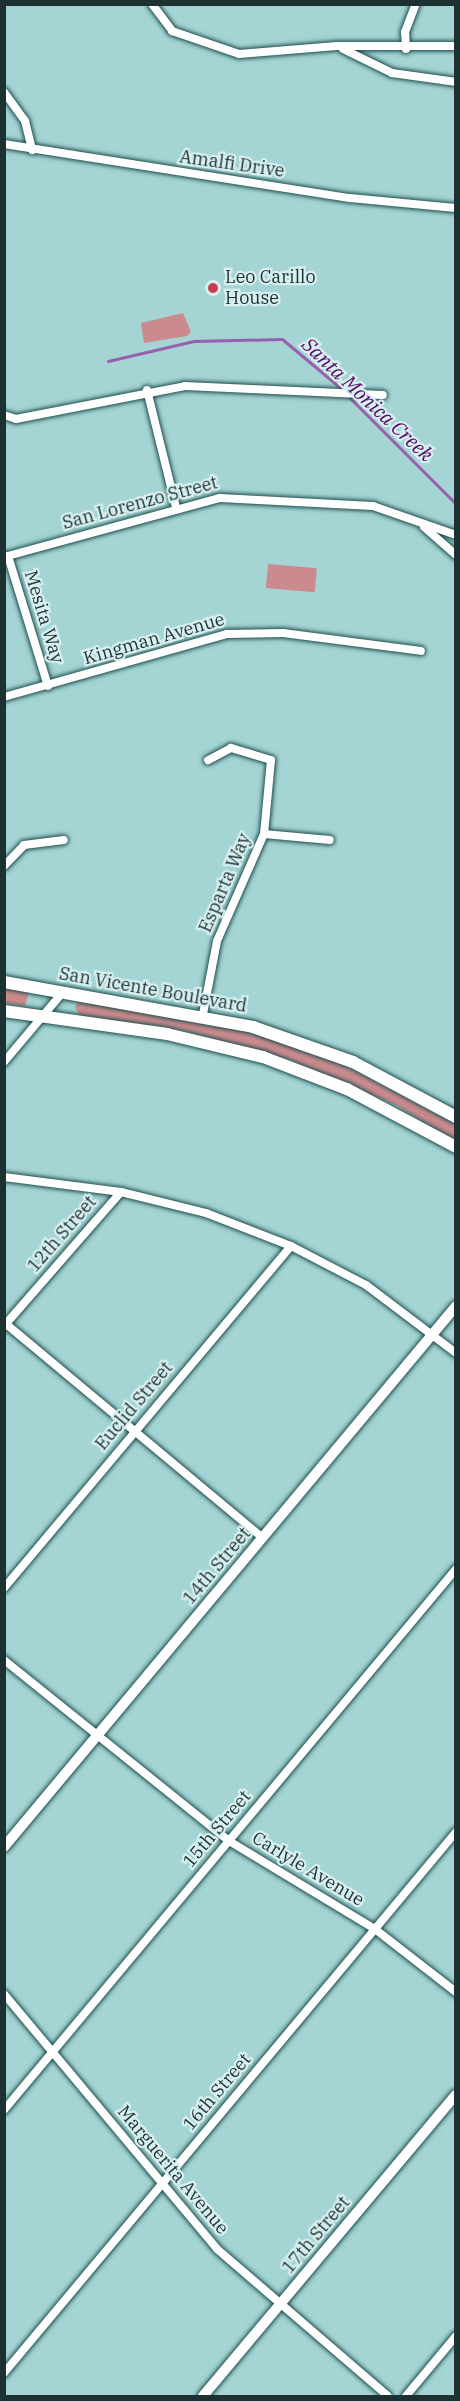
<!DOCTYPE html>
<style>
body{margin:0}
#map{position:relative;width:460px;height:2401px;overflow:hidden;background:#a4d4d4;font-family:"IBM Plex Serif",serif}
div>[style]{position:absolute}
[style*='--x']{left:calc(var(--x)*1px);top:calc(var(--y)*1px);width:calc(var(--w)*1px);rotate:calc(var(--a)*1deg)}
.green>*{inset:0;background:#cb8b8e;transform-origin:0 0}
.stream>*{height:3px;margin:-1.5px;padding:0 1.5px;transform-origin:1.5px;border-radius:1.5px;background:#9761ab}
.roads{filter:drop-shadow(0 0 2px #1f4e4e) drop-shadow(0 0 2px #1f4e4e)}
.minor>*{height:8px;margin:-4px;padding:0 4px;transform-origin:4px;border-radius:4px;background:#fff}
.tertiary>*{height:10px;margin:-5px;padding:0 5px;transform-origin:5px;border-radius:5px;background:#fff}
.secondary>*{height:12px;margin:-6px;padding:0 6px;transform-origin:6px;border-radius:6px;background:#fff}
.dots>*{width:16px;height:16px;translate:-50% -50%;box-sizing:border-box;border:3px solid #d7efef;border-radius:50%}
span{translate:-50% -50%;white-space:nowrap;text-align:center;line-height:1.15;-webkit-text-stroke:4.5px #d7efef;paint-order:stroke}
.street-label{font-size:18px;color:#1e3132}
.poi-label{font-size:18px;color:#1e3132}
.left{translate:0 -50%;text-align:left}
.water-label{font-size:20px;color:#530768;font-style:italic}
.frame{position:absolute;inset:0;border:6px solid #1e3132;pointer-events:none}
</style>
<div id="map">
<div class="green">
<i style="clip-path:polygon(183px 313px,191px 332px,187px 336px,144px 343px,141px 323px)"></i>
<i style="left:268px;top:564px;width:49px;height:24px;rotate:5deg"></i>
<i style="clip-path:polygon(4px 988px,29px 992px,25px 1006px,5px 1003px)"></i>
<i style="clip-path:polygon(79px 1000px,260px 1034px,332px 1059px,455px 1124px,455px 1141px,396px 1105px,291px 1060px,182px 1030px,79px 1015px,75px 1007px)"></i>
</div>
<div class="stream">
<i style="--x:108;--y:361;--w:88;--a:-13.1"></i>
<i style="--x:194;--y:341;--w:88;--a:-1.3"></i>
<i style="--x:282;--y:339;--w:80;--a:39.9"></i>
<i style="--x:349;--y:397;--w:151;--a:45"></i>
</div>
<div class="roads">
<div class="minor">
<i style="--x:152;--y:4;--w:34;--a:53"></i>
<i style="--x:172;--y:31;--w:71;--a:18.9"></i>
<i style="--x:239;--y:54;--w:98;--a:-4.7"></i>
<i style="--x:337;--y:46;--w:119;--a:0"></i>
<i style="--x:343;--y:49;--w:55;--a:26.1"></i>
<i style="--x:392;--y:73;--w:65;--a:8"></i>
<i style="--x:406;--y:49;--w:17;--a:-93"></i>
<i style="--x:405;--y:32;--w:30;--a:-69"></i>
<i style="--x:4;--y:92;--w:36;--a:54"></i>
<i style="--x:25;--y:121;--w:30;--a:76"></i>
<i style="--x:4;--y:144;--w:350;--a:8.9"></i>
<i style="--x:350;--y:198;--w:106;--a:5.4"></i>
<i style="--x:147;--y:390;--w:121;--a:76.1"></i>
<i style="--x:4;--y:415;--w:13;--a:18"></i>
<i style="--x:16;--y:419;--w:172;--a:-11"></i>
<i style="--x:185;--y:386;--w:198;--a:2.6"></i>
<i style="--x:424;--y:527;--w:43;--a:41.2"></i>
<i style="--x:8;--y:556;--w:136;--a:72.9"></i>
<i style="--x:4;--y:557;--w:224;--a:-15.3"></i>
<i style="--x:220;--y:498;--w:153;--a:3"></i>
<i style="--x:373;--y:506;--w:88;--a:19.3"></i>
<i style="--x:4;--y:697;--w:232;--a:-15.8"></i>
<i style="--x:227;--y:634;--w:56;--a:-1"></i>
<i style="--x:283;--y:633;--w:139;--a:7.4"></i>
<i style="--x:264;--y:834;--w:66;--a:5.2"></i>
<i style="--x:4;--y:866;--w:29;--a:-46"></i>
<i style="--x:24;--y:845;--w:40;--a:-7.1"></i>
<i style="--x:203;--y:1014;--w:74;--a:-79.1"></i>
<i style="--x:217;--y:941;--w:117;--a:-66.3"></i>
<i style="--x:264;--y:834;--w:74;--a:-84.6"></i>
<i style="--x:271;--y:760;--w:42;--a:-163.3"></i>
<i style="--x:231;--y:748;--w:26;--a:152"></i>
<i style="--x:4;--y:1062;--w:92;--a:-49.9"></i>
<i style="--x:4;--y:1177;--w:118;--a:7.3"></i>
<i style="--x:121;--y:1192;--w:88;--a:13.9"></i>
<i style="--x:206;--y:1213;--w:91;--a:21.2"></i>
<i style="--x:291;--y:1246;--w:85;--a:27.5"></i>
<i style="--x:366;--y:1285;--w:113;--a:37.1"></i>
<i style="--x:6;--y:1324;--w:333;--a:39.8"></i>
<i style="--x:4;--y:1326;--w:178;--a:-48.9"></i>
<i style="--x:4;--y:1588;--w:446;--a:-50"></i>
<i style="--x:4;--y:1660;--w:289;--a:38.8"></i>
<i style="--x:229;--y:1841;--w:170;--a:31.1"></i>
<i style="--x:375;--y:1929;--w:103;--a:37.9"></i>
<i style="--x:4;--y:1994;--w:332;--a:50.1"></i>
<i style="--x:217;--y:2249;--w:225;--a:40.7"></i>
<i style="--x:4;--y:2110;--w:705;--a:-50.12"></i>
<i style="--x:4;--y:2373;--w:705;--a:-50.12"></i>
<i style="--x:406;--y:2396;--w:78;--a:-50.2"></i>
</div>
<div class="tertiary">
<i style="--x:4;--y:1847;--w:705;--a:-50.12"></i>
<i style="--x:203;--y:2396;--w:393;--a:-50"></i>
</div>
<div class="secondary">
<i style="--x:4;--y:982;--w:253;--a:10.2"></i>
<i style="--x:253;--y:1027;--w:106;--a:19.3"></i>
<i style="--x:353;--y:1062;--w:117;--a:28.1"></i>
<i style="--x:4;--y:1011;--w:165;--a:8"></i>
<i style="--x:167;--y:1034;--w:99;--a:13.5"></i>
<i style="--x:263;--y:1057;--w:90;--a:20.9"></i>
<i style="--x:347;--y:1089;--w:123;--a:28"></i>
</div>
</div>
<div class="dots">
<i style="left:213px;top:288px;background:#cb3b50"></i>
</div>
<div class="street-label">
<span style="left:232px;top:164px;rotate:8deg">Amalfi Drive</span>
<span style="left:140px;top:503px;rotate:-15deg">San Lorenzo Street</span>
<span style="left:44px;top:617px;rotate:73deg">Mesita Way</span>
<span style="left:154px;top:639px;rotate:-16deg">Kingman Avenue</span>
<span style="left:225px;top:883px;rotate:-67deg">Esparta Way</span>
<span style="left:153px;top:990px;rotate:10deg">San Vicente Boulevard</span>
<span style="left:62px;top:1234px;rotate:-49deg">12th Street</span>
<span style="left:134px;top:1406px;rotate:-50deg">Euclid Street</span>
<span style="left:217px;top:1566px;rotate:-50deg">14th Street</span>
<span style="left:217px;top:1829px;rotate:-50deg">15th Street</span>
<span style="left:308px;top:1869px;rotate:31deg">Carlyle Avenue</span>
<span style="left:217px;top:2092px;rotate:-50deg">16th Street</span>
<span style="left:173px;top:2170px;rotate:50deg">Marguerita Avenue</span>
<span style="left:316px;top:2235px;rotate:-50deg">17th Street</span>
</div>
<div class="poi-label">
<span class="left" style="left:225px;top:288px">Leo Carillo<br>House</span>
</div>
<div class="water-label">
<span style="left:368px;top:399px;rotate:43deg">Santa Monica Creek</span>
</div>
<div class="frame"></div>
</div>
